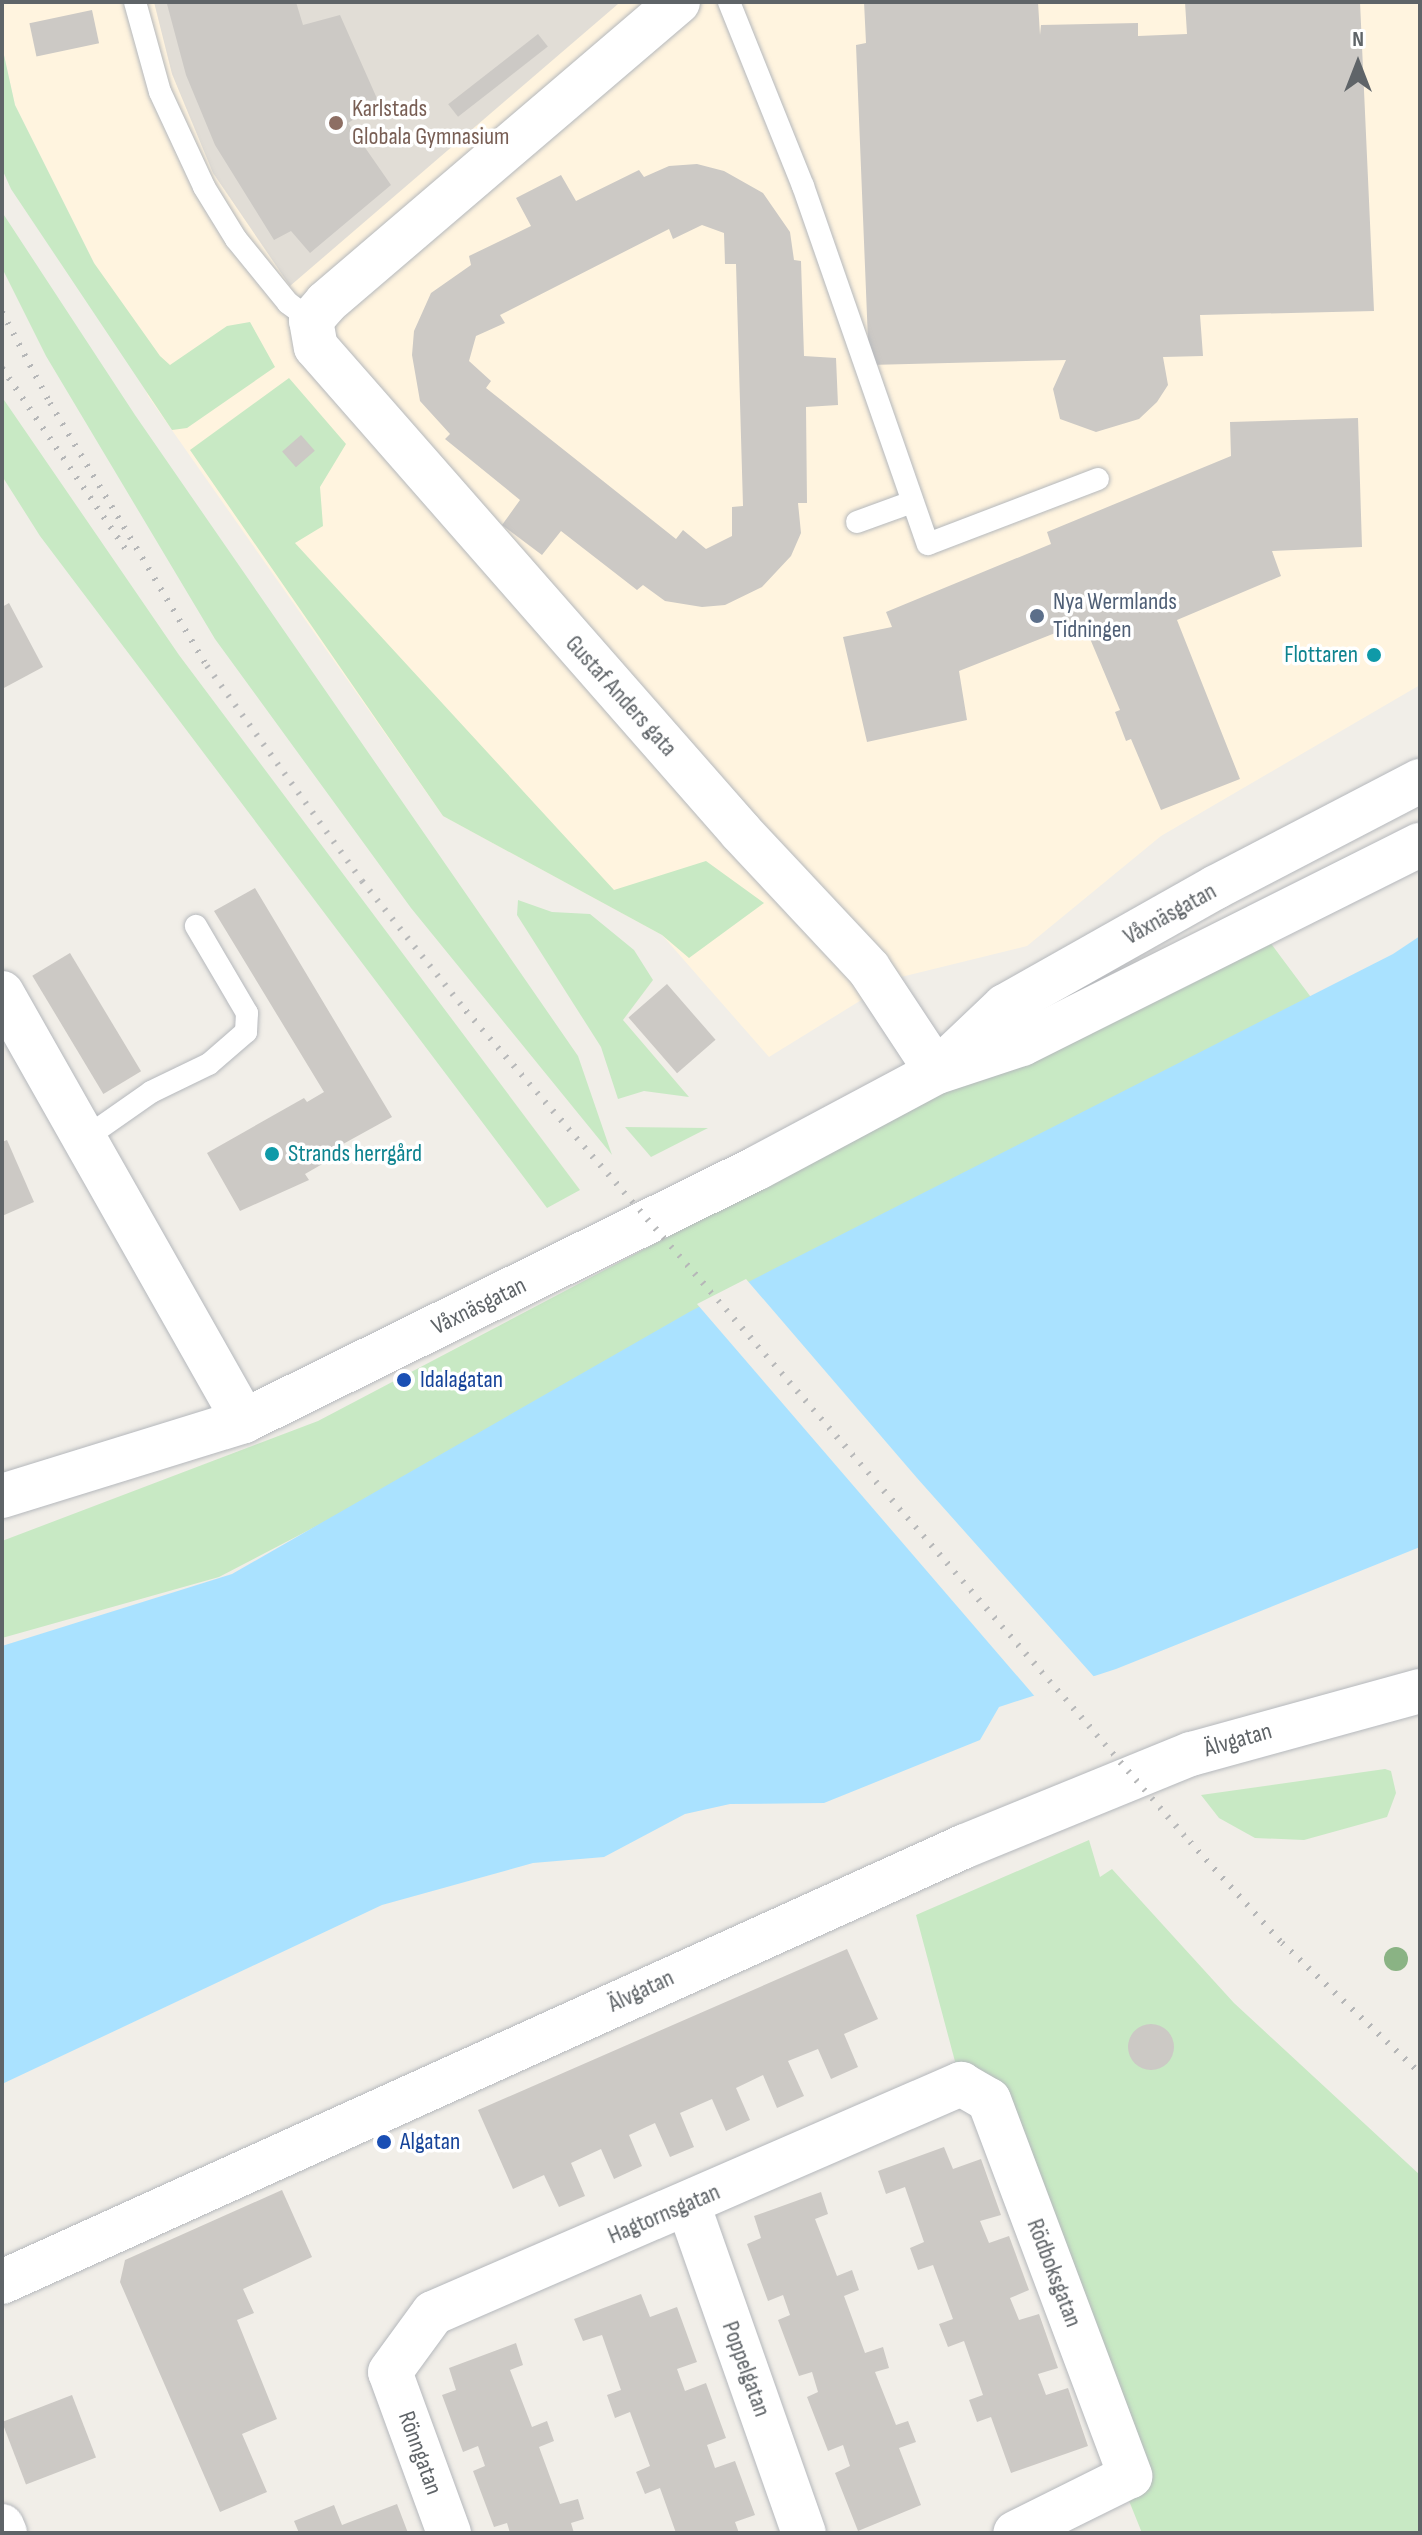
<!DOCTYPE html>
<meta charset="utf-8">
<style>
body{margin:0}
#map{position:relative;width:1422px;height:2535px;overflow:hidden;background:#f1eee8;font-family:"Sofia Sans Condensed",sans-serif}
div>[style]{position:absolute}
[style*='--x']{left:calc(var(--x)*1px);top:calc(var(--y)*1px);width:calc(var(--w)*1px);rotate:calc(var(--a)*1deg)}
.commercial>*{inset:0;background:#fff4df}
.education>*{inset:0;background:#e1ddd6}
.green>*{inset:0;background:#c8e9c4}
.water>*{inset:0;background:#aae2ff}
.pier>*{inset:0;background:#f1eee8}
.building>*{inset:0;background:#ccc9c5;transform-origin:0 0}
.round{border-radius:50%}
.roads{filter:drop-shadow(0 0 2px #b5b8bc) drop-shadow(0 0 2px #b5b8bc)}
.lane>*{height:22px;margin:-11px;padding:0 11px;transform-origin:11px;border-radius:11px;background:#fff}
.street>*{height:44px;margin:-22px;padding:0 22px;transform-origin:22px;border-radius:22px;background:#fff}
.secondary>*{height:44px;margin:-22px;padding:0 22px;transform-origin:22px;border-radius:22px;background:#fff}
.rail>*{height:6px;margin-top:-3px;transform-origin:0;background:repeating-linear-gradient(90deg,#b6b7b8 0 2px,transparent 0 12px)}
.trees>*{width:24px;height:24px;margin:-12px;border-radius:50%;background:#8ab384}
.dots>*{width:22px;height:22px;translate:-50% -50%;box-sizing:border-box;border:4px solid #fff;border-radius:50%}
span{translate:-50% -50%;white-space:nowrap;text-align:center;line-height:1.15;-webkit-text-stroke:7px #fff;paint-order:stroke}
.education-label{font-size:24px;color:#785e54}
.left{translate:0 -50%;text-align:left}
.service-label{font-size:24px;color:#4e5e75}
.culture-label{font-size:24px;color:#0d838f}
.right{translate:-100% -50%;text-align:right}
.street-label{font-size:24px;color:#5f6468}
.transit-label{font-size:24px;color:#164399}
.frame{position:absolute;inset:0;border:4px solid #5f6468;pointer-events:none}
.north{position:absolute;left:1318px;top:24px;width:80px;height:80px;-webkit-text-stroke:6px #fff;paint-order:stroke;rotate:0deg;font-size:22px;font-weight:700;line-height:32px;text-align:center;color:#5f6468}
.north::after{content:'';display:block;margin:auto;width:28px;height:36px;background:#5f6468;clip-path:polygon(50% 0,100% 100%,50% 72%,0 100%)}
</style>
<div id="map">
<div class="commercial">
<i style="clip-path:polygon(2px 2px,1420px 2px,1420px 685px,1161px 836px,1027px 946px,897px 978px,769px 1057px,662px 935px,443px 816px,148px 396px,107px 289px,15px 105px,2px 46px)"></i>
</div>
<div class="education">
<i style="clip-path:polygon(154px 2px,604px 2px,618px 4px,290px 286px,213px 173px,172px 74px)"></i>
</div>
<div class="green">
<i style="clip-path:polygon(2px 46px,15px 105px,94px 263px,160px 356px,170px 365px,227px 326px,250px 322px,275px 367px,187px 428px,172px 430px,11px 189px,2px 169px)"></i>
<i style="clip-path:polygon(2px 212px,135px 415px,578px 1056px,612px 1155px,411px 908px,215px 639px,46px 356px,2px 268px)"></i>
<i style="clip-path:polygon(289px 378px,346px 444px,320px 487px,323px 526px,295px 543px,614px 890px,706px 861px,764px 903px,689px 958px,662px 935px,443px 816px,190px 450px)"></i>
<i style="clip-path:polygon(2px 397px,179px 655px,580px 1190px,547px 1208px,40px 536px,2px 476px)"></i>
<i style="clip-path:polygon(518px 900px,552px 912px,590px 914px,634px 950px,653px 980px,623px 1020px,689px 1097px,644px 1091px,618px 1099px,601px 1047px,517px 915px)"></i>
<i style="clip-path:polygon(1258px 926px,1316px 1004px,219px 1577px,2px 1638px,2px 1541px,318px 1421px)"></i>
<i style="clip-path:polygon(625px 1127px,708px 1128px,651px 1157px)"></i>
<i style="clip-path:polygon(1385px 1769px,1391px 1771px,1396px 1793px,1387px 1817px,1304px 1840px,1255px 1838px,1219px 1818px,1201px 1795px)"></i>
<i style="clip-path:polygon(1089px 1840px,1100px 1877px,1112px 1869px,1234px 2003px,1420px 2175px,1420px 2533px,1142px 2533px,961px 2084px,916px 1915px)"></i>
</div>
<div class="water">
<i style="clip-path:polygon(1420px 936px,1420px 1547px,1116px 1669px,999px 1707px,980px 1740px,824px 1803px,730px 1804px,685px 1814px,604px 1857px,533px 1863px,382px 1905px,2px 2084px,2px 1646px,232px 1574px,691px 1311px,1393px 954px)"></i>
</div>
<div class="pier">
<i style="clip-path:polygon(746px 1279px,917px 1478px,1096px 1679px,1037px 1699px,697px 1304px)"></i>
</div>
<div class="building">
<i style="clip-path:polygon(178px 2px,296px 2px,303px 25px,340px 15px,379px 103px,348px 123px,391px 185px,310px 253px,291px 231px,274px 240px,215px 145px,186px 75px,167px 4px)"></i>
<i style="clip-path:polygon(864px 2px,1038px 2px,1040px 35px,1041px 25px,1138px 23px,1138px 36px,1187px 34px,1185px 2px,1360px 2px,1374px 311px,1200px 315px,1203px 356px,1163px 357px,1168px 385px,1157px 402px,1139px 419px,1096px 432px,1060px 419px,1053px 389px,1066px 360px,869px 365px,856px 45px,866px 43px)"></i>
<i style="left:92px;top:10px;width:34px;height:64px;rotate:78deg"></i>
<i style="left:538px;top:34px;width:16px;height:114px;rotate:52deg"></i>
<i style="clip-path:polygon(evenodd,697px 164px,724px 171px,763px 193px,790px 232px,794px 260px,801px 261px,804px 356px,836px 358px,838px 405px,806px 407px,807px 503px,798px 503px,801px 533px,791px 556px,762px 587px,725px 605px,702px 607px,665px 601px,643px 585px,637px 590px,561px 531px,542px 555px,502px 525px,520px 500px,445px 439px,450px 434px,420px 401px,412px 355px,414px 331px,431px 293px,471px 265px,469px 256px,531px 226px,516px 198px,561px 175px,576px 201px,639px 170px,644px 177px,669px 166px,697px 164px,702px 225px,724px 233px,725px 264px,736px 264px,743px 506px,732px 507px,732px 536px,706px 549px,683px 530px,676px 539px,486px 388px,491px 381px,469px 361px,476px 336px,505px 323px,500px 315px,669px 229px,673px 239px,702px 225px)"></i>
<i style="clip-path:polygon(1358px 418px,1362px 547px,1272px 551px,1281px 576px,1177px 620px,1240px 779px,1161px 810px,1131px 739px,1126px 741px,1115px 712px,1120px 710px,1083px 622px,959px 671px,967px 720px,867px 742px,843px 637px,892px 627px,886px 612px,1051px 544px,1047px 532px,1231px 456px,1230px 422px)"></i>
<i style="left:301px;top:435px;width:21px;height:25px;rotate:49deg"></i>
<i style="clip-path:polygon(9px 603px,43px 667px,2px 689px,2px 607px)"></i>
<i style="clip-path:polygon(255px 888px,392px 1117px,334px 1149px,338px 1155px,305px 1174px,309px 1180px,240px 1211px,207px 1153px,304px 1098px,307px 1102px,324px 1092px,214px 911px)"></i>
<i style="left:70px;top:953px;width:138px;height:44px;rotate:59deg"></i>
<i style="left:667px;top:984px;width:74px;height:51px;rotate:49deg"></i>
<i style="clip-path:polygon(7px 1140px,34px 1202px,2px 1216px,2px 1142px)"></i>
<i style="clip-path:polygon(847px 1949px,878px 2019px,844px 2034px,858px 2067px,831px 2079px,818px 2049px,788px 2061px,804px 2096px,777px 2108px,763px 2075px,736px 2088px,750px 2120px,726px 2131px,712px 2099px,680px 2113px,694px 2147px,670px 2157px,655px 2123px,629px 2135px,642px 2166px,614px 2179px,601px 2149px,571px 2163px,585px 2196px,559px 2207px,544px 2175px,513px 2189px,478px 2110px)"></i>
<i class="round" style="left:1128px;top:2024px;width:46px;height:46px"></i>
<i style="clip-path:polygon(944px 2147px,953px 2169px,981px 2159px,1001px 2215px,980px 2221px,989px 2243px,1009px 2236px,1029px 2290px,1010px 2298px,1019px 2320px,1039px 2314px,1058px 2368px,1038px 2374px,1046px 2395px,1068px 2388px,1088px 2446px,1011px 2473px,991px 2417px,977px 2422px,969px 2400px,983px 2395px,964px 2341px,948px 2347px,939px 2324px,953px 2319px,933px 2265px,918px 2270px,910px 2248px,924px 2242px,905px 2187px,886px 2194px,878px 2171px)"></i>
<i style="clip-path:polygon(282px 2190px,312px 2257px,243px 2289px,254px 2313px,237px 2320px,277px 2419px,242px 2434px,267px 2492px,220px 2512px,120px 2282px,125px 2260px)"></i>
<i style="clip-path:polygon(821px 2192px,828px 2214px,815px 2219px,837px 2276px,852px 2270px,859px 2290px,844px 2296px,865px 2353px,883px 2347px,889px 2368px,875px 2372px,896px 2425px,908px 2421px,916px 2442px,899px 2448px,921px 2505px,858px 2531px,835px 2473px,850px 2466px,843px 2445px,828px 2451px,807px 2397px,818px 2392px,812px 2372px,799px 2376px,778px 2320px,790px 2315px,783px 2295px,768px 2301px,747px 2244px,761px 2238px,754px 2216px)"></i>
<i style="clip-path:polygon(641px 2294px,650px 2317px,677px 2307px,697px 2362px,677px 2369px,685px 2391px,706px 2383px,726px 2438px,707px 2445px,715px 2468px,735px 2461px,755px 2515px,735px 2522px,739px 2533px,676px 2533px,660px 2488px,645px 2494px,636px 2472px,650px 2466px,630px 2412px,615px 2418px,607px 2395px,621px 2390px,602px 2335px,583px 2341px,574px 2319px)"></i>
<i style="clip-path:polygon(516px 2343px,523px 2365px,510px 2370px,532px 2427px,547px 2421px,554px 2441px,539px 2447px,560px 2504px,578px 2499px,584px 2519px,571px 2523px,574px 2533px,510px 2533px,507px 2523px,494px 2527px,473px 2471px,485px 2466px,478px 2446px,463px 2452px,442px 2395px,456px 2390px,449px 2368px)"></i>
<i style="left:72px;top:2395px;width:67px;height:75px;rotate:69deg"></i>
<i style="clip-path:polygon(397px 2504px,408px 2533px,299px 2533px,294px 2521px,334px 2505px,342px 2525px)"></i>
</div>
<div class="roads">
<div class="lane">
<i style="--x:135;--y:2;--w:93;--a:74.5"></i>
<i style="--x:160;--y:92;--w:105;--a:65.1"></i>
<i style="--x:204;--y:187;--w:61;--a:58.4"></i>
<i style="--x:236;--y:239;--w:82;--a:50.9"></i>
<i style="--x:288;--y:303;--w:29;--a:36"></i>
<i style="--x:729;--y:2;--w:198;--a:68.1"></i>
<i style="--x:803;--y:186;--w:379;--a:70.8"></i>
<i style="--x:928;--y:544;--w:182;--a:-20.9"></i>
<i style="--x:857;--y:522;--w:59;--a:-20"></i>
<i style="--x:84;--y:1139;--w:82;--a:-35"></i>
<i style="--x:151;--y:1092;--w:64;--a:-25.8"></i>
<i style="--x:209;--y:1064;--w:49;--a:-40.9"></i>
<i style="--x:246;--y:1032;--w:19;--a:-87"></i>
<i style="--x:247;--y:1013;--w:101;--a:-120.4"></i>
</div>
<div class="street">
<i style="--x:678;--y:2;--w:463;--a:139.5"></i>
<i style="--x:326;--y:303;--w:23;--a:131"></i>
<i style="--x:311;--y:320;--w:27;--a:80"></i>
<i style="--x:316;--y:347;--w:645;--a:48.77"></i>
<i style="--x:741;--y:832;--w:187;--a:46.9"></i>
<i style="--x:869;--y:969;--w:123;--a:56.6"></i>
<i style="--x:2;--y:993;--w:492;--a:60.5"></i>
<i style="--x:688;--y:2204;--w:349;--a:70.6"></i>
<i style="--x:2;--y:2526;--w:8;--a:67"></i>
<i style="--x:449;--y:2533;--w:171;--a:-110.1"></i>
<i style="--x:390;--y:2372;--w:73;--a:-53.9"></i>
<i style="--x:433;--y:2313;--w:576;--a:-23.45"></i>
<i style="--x:961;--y:2084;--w:32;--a:30"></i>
<i style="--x:989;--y:2100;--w:402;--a:69.4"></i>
<i style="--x:1130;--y:2476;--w:128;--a:153.6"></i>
</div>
<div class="secondary">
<i style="--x:944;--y:1064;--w:84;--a:-43.6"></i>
<i style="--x:1005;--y:1006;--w:242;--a:-29.4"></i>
<i style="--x:1216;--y:887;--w:230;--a:-27.5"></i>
<i style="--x:2;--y:1496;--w:253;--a:-17.2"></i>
<i style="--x:244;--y:1421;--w:572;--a:-26.25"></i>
<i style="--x:757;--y:1168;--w:204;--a:-28.1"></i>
<i style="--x:937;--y:1072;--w:89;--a:-18.2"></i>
<i style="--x:1022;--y:1044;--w:445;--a:-26.6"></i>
<i style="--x:2;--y:2282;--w:1057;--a:-24.36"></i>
<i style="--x:965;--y:1846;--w:244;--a:-22.2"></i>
<i style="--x:1191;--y:1754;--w:238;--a:-15.4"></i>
</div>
</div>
<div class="rail">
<i style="--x:2;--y:312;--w:103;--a:62.2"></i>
<i style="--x:50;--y:403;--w:306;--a:59.2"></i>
<i style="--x:207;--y:666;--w:265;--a:54.2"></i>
<i style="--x:362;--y:881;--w:166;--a:51.3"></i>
<i style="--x:466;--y:1011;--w:1102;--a:48.94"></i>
<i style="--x:1190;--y:1842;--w:137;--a:47.7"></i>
<i style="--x:1282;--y:1943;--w:190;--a:43.3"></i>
<i style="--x:2;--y:368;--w:222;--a:55.7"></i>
</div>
<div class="trees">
<i style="left:1396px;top:1959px"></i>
</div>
<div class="dots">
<i style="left:336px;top:123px;background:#8d6e63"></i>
<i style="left:1037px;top:616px;background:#5c6f8a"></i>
<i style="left:1374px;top:655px;background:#0f9aa8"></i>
<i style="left:272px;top:1154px;background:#0f9aa8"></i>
<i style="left:404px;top:1380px;background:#1a4fb4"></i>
<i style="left:384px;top:2142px;background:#1a4fb4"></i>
</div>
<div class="education-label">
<span class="left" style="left:352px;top:123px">Karlstads<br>Globala Gymnasium</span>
</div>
<div class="service-label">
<span class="left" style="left:1053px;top:616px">Nya Wermlands<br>Tidningen</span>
</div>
<div class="culture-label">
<span class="right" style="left:1358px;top:655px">Flottaren</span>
<span class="left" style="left:288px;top:1154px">Strands herrgård</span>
</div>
<div class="street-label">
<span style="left:621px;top:696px;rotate:48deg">Gustaf Anders gata</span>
<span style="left:1170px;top:914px;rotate:-29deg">Våxnäsgatan</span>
<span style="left:479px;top:1306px;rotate:-26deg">Våxnäsgatan</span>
<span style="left:1238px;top:1740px;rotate:-16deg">Älvgatan</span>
<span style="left:641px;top:1991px;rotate:-25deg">Älvgatan</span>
<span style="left:664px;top:2214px;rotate:-23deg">Hagtornsgatan</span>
<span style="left:1054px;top:2273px;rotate:69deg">Rödboksgatan</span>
<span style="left:746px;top:2369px;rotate:70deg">Poppelgatan</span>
<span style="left:420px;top:2453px;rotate:70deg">Rönngatan</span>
</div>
<div class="transit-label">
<span class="left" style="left:420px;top:1380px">Idalagatan</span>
<span class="left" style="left:400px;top:2142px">Algatan</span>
</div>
<div class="frame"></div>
<div class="north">N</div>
</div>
